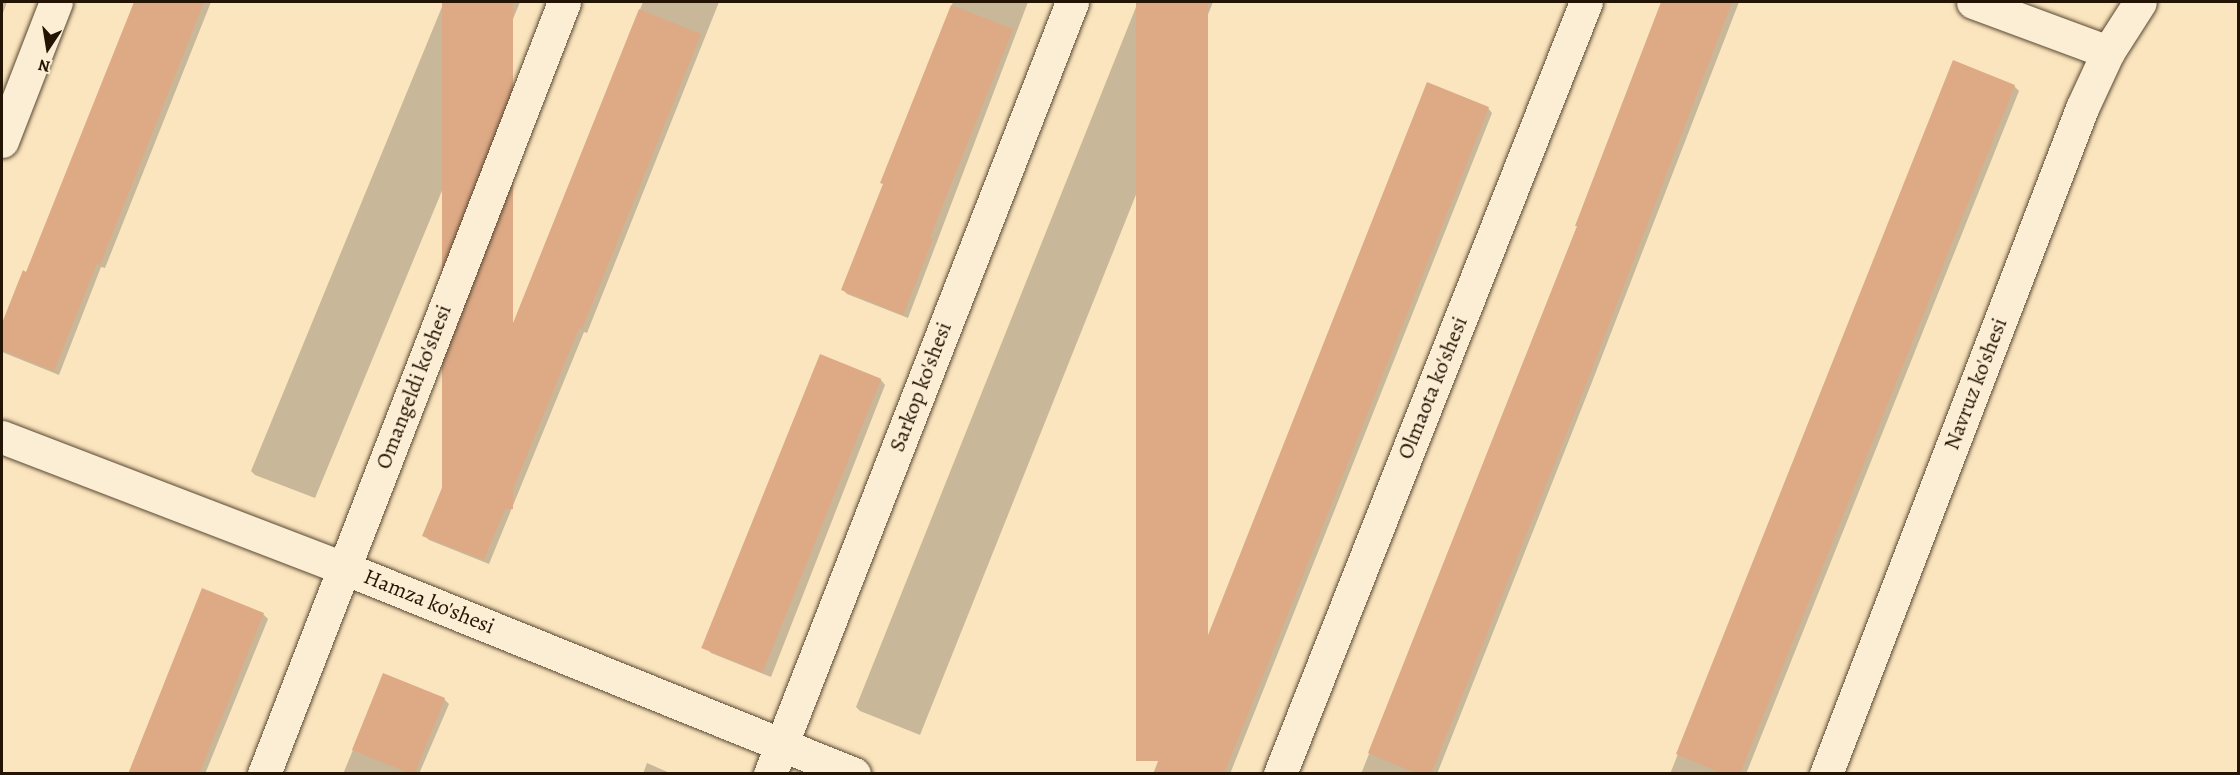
<!DOCTYPE html>
<style>
body{margin:0}
#map{position:relative;width:2240px;height:775px;overflow:hidden;background:#fbe5be;font-family:Alegreya,serif}
div>[style]{position:absolute}
[style*='--x']{left:calc(var(--x)*1px);top:calc(var(--y)*1px);width:calc(var(--w)*1px);rotate:calc(var(--a)*1deg)}
.shadow>*{inset:0;background:#0003}
.building>*{inset:0;background:#deaa86;transform-origin:0 0}
.roads{filter:drop-shadow(0 0 2px #594832) drop-shadow(0 0 2px #594832)}
.minor>*{height:33px;margin:-16.5px;padding:0 16.5px;transform-origin:16.5px;border-radius:16.5px;background:#fceed5}
span{translate:-50% -50%;white-space:nowrap;text-align:center;line-height:1.15;-webkit-text-stroke:4.5px #fceed5;paint-order:stroke}
.street-label{font-size:22px;color:#231403}
.frame{position:absolute;inset:0;border:3px solid #231403;pointer-events:none}
.north{position:absolute;left:18px;top:18px;width:60px;height:60px;-webkit-text-stroke:4px #fceed5;paint-order:stroke;rotate:192deg;font-size:16px;font-weight:700;line-height:24px;text-align:center;color:#231403}
.north::after{content:'';display:block;margin:auto;width:21px;height:27px;background:#231403;clip-path:polygon(50% 0,100% 100%,50% 72%,0 100%)}
</style>
<div id="map">
<div class="shadow">
<i style="clip-path:polygon(2px 2px,7px 2px,2px 16px)"></i>
<i style="clip-path:polygon(135px 2px,211px 2px,105px 268px,101px 267px,59px 375px,2px 352px,2px 327px,23px 272px,27px 274px)"></i>
<i style="clip-path:polygon(444px 2px,520px 2px,315px 498px,255px 475px,251px 471px)"></i>
<i style="clip-path:polygon(643px 2px,719px 2px,587px 333px,584px 332px,489px 564px,429px 540px,424px 535px,506px 344px)"></i>
<i style="clip-path:polygon(953px 2px,1028px 2px,908px 318px,847px 294px,843px 290px)"></i>
<i style="clip-path:polygon(1138px 2px,1213px 2px,920px 735px,860px 711px,856px 707px)"></i>
<i style="clip-path:polygon(1663px 2px,1739px 2px,1592px 382px,1437px 774px,1361px 774px,1579px 227px)"></i>
<i style="clip-path:polygon(1954px 62px,2014px 86px,2019px 91px,1746px 774px,1670px 774px)"></i>
<i style="clip-path:polygon(1488px 108px,1492px 113px,1230px 774px,1154px 774px)"></i>
<i style="clip-path:polygon(820px 356px,881px 380px,885px 385px,771px 677px,711px 653px,707px 648px)"></i>
<i style="clip-path:polygon(203px 590px,263px 614px,268px 619px,205px 774px,131px 774px)"></i>
<i style="clip-path:polygon(384px 675px,444px 699px,449px 704px,419px 774px,343px 774px)"></i>
<i style="clip-path:polygon(647px 763px,672px 774px,643px 774px)"></i>
</div>
<div class="building">
<i style="clip-path:polygon(134px 2px,204px 2px,100px 265px,97px 263px,54px 371px,2px 350px,2px 323px,23px 270px,26px 272px)"></i>
<i style="left:442px;top:2px;width:71px;height:507px"></i>
<i style="left:1136px;top:2px;width:72px;height:759px"></i>
<i style="clip-path:polygon(1661px 2px,1732px 2px,1589px 377px,1431px 774px,1418px 774px,1368px 753px,1577px 226px,1575px 226px)"></i>
<i style="clip-path:polygon(951px 5px,1013px 29px,930px 237px,933px 239px,903px 315px,841px 290px,883px 184px,880px 183px)"></i>
<i style="clip-path:polygon(639px 9px,701px 34px,582px 329px,579px 328px,484px 560px,422px 536px,503px 341px,505px 343px)"></i>
<i style="clip-path:polygon(1953px 60px,2015px 85px,1740px 774px,1723px 774px,1676px 754px)"></i>
<i style="clip-path:polygon(1427px 82px,1489px 107px,1452px 201px,1224px 774px,1153px 774px)"></i>
<i style="left:820px;top:354px;width:66px;height:317px;rotate:22deg"></i>
<i style="clip-path:polygon(202px 588px,264px 613px,199px 774px,128px 774px)"></i>
<i style="left:383px;top:673px;width:67px;height:83px;rotate:22deg"></i>
</div>
<div class="roads">
<div class="minor">
<i style="--x:1973;--y:2;--w:144;--a:20.3"></i>
<i style="--x:2;--y:141;--w:149;--a:-68.8"></i>
<i style="--x:2;--y:437;--w:366;--a:21"></i>
<i style="--x:344;--y:568;--w:550;--a:21.99"></i>
<i style="--x:264;--y:774;--w:828;--a:-68.76"></i>
<i style="--x:770;--y:774;--w:829;--a:-68.63"></i>
<i style="--x:1280;--y:774;--w:830;--a:-68.38"></i>
<i style="--x:1826;--y:774;--w:714;--a:-68.97"></i>
<i style="--x:2082;--y:108;--w:62;--a:-65.1"></i>
<i style="--x:2108;--y:52;--w:59;--a:-57.4"></i>
</div>
</div>
<div class="street-label">
<span style="left:1976px;top:384px;rotate:-69deg">Navruz ko'shesi</span>
<span style="left:414px;top:387px;rotate:-69deg">Omangeldi ko'shesi</span>
<span style="left:921px;top:387px;rotate:-69deg">Sarkop ko'shesi</span>
<span style="left:1433px;top:388px;rotate:-68deg">Olmaota ko'shesi</span>
<span style="left:429px;top:602px;rotate:22deg">Hamza ko'shesi</span>
</div>
<div class="frame"></div>
<div class="north">N</div>
</div>
